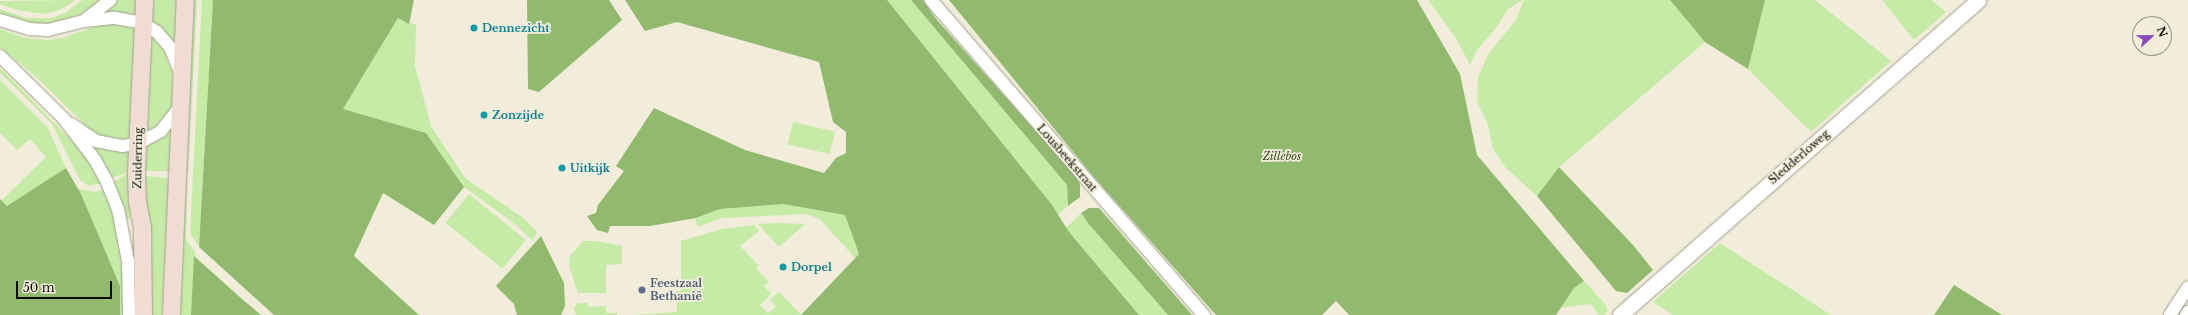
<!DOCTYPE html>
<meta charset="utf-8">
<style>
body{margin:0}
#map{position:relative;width:2188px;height:315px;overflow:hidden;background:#f1edda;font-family:"Libre Baskerville",serif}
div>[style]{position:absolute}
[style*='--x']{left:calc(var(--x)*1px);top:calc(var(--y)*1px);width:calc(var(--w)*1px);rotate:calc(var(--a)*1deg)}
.green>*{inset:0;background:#c5eba7;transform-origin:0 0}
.forest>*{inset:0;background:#91ba6f}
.roads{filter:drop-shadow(0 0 1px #a4a08f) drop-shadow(0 0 1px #a4a08f)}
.minor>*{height:12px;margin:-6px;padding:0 6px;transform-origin:6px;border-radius:6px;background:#fff}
.tertiary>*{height:15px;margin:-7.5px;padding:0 7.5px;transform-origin:7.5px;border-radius:7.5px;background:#fff}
.secondary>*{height:17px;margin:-8.5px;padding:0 8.5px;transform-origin:8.5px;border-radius:8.5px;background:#f1dcd4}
.dots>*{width:11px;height:11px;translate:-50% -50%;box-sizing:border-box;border:2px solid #f1edda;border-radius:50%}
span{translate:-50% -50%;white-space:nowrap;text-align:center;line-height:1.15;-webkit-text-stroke:3.5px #f1edda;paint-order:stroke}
.culture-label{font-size:11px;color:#0d838f;font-weight:700}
.left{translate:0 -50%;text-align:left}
.park-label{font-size:11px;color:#344f1b;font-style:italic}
.street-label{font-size:11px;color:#0e0c07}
.service-label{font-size:11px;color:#4e5e75;font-weight:700}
.north{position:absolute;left:2132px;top:16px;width:40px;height:40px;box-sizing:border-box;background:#f1edda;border:1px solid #969386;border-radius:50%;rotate:68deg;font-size:11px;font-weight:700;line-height:16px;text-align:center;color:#0e0c07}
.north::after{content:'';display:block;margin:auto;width:14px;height:18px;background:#8e49bd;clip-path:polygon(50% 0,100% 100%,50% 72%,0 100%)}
.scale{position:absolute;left:16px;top:281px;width:96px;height:18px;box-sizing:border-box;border:2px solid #0e0c07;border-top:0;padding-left:5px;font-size:12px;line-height:14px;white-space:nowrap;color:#0e0c07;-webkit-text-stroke:3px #f1edda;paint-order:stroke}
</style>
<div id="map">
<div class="green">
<i style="clip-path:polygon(75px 0,62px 9px,44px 14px,17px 10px,0 4px,0 1px)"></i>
<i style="clip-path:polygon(82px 0,104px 0,88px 11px,56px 23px,38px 24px,0 15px,0 9px,26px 18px,51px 18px,65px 13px)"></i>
<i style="clip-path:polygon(116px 0,140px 0,138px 18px,109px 12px,108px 8px)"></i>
<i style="clip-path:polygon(149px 0,177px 0,176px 45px,166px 33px,148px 21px)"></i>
<i style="clip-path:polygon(192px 0,197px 0,188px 172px,184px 173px)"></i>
<i style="clip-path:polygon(202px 0,213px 0,199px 247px,190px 233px)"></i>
<i style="clip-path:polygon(887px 0,911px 0,1067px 185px,1068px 206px,1058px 215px)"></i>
<i style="clip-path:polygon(1428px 0,1523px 0,1508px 9px,1495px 29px,1477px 50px,1470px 65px,1456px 38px)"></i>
<i style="clip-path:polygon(1524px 0,1670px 0,1705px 42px,1559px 167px,1537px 196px,1505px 167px,1493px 149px,1488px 125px,1477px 101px,1478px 77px,1489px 53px,1516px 20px)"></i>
<i style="clip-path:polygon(1764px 0,1815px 0,1891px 61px,1811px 132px,1748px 69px)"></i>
<i style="clip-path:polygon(1882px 0,1931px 0,1946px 12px,1914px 40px)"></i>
<i style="clip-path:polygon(398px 18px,416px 25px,415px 66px,431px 126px,466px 179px,522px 217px,537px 232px,533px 241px,515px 224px,464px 187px,426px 133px,343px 109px)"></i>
<i style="clip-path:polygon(120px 22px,138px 27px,134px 139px,116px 140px,103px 137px,88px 128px,36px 77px,0 47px,0 29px,24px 38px,47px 40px,62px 38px,94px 27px)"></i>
<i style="clip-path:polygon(147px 32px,163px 49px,172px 72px,173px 100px,168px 117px,142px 138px)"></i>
<i style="clip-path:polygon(0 68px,83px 152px,103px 183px,89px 186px,80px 180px,52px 124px,0 73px)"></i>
<i style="clip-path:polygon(0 80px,48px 128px,66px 168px,7px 206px,1px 201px,46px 157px,30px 139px,17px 150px,0 133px)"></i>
<i style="left:793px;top:122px;width:43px;height:23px;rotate:13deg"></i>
<i style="clip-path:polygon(172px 127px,170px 171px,142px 171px,142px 146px,162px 137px)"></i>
<i style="clip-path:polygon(97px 146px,133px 150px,133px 171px,111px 178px,94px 150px)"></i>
<i style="clip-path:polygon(127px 174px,132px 175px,130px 219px,127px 218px,113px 182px)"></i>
<i style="clip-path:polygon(143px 176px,169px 178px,162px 315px,148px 315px)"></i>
<i style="clip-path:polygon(183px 179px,187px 180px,186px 239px,195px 252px,191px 315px,177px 315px)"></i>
<i style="clip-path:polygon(78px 189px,95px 192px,105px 189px,119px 228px,126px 315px,120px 315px,120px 286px)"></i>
<i style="left:469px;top:194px;width:73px;height:37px;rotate:39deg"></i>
<i style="clip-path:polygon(783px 204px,845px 215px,859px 254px,855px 258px,820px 219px,806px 214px,721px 218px,698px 227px,695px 219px,720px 209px)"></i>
<i style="clip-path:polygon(1081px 213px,1088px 223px,1168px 315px,1139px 315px,1069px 232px,1066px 228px)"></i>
<i style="clip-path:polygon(778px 223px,805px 224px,779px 247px,758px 224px)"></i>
<i style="clip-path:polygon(754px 225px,759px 231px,740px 246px,759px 266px,756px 268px,769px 282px,764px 286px,771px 294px,760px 305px,768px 314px,776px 306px,770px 300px,779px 292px,801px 315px,633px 315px,677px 312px,676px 291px,681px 291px,681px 241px,722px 229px)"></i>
<i style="clip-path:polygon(583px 241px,595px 241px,622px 246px,622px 264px,606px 265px,606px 293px,578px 293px,569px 265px,570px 256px)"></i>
<i style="clip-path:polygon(1720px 243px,1831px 315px,1673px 315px,1653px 302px)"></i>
<i style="clip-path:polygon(1584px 281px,1605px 304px,1608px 310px,1605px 315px,1598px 315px,1591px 304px,1560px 308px,1574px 288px)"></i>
<i style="clip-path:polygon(578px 303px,588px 303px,588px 307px,606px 306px,606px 313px,617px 313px,617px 315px,576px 315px,574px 308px)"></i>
</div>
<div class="forest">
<i style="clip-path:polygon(213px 0,414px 0,409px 24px,398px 18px,343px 109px,426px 133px,464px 187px,434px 225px,383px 193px,354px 256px,419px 315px,274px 315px,199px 247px)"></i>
<i style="clip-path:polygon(527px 0,609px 0,622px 20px,539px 92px,528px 89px)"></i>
<i style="clip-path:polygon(625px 0,887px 0,1052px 205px,1069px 232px,1139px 315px,801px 315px,859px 254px,845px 215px,783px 204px,720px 209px,696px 218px,650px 226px,610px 226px,608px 233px,597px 230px,587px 216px,596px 213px,598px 205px,624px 171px,616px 166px,654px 108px,745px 150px,824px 173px,836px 158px,846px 153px,846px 132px,833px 122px,819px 62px,677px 22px,645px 31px)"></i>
<i style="clip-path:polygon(911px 0,923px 0,936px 19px,1076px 176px,1080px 184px,1080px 197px,1068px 206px,1067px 185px)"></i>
<i style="clip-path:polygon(949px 0,1417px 0,1460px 74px,1477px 155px,1584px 281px,1574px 288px,1556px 315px,1349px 315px,1336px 301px,1322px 315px,1216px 315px,1093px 176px)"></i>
<i style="clip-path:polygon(1670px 0,1765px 0,1748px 69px,1705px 42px)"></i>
<i style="clip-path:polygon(1559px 167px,1633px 245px,1653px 270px,1627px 293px,1616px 291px,1537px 196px)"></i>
<i style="clip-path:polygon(66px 168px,81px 194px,120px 286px,120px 315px,0 315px,0 199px,7px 206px)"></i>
<i style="clip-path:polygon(1089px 208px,1099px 208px,1192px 315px,1168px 315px,1088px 223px,1081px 213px)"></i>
<i style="clip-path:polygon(541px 236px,564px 283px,565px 306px,561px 315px,517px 315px,514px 304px,496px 286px)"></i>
<i style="clip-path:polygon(194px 256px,242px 299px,261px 315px,191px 315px)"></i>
<i style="clip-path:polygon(1954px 285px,2002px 315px,1934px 315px)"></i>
</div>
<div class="roads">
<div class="minor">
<i style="--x:931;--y:0;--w:417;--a:49.1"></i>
<i style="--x:86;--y:19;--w:31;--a:-38"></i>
<i style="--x:0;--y:20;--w:30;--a:17"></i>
<i style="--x:29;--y:29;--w:19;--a:3"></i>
<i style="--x:48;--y:30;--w:37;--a:-14"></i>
<i style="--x:84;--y:21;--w:31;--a:-6"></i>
<i style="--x:115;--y:18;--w:27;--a:10"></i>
<i style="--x:142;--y:23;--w:17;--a:31"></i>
<i style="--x:157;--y:32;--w:20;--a:49"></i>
<i style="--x:170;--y:47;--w:27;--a:68"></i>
<i style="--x:0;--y:56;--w:90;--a:44.5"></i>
<i style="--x:64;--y:119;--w:51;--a:52.9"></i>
<i style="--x:95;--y:160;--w:25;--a:61"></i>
<i style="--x:107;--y:182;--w:29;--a:68"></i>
<i style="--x:118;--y:209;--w:53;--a:79.1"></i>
<i style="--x:128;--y:261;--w:54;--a:88.9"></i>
<i style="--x:71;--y:124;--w:30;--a:34"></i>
<i style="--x:96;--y:141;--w:26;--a:11"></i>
<i style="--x:122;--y:146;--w:15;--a:-8"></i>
<i style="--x:137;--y:144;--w:27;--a:-28"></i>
<i style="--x:161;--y:131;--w:31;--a:-52"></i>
<i style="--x:2170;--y:315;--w:33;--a:-57"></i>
<i style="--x:2186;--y:315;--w:4;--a:-56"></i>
</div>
<div class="tertiary">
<i style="--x:1620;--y:315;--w:477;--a:-41.3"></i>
</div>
<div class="secondary">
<i style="--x:143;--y:315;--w:88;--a:-90.7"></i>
<i style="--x:142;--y:227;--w:25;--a:-101"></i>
<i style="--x:137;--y:202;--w:30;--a:-92"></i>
<i style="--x:136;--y:172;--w:172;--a:-87.3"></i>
<i style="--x:171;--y:315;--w:315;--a:-87.5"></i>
</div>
</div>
<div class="dots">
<i style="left:474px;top:28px;background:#0f9aa8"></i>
<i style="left:484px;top:115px;background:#0f9aa8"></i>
<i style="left:562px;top:168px;background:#0f9aa8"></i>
<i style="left:783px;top:267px;background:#0f9aa8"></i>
<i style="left:642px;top:290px;background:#5c6f8a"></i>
</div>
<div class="culture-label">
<span class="left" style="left:482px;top:28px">Dennezicht</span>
<span class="left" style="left:492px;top:115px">Zonzijde</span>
<span class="left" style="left:570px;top:168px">Uitkijk</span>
<span class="left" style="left:791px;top:267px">Dorpel</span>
</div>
<div class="park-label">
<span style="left:1282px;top:156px">Zillebos</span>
</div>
<div class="street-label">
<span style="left:1799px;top:157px;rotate:-41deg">Sledderloweg</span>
<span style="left:138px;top:158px;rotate:-89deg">Zuiderring</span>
<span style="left:1067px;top:158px;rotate:49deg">Lousbeekstraat</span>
</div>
<div class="service-label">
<span class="left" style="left:650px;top:290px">Feestzaal<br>Bethanië</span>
</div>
<div class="north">N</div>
<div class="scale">50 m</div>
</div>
